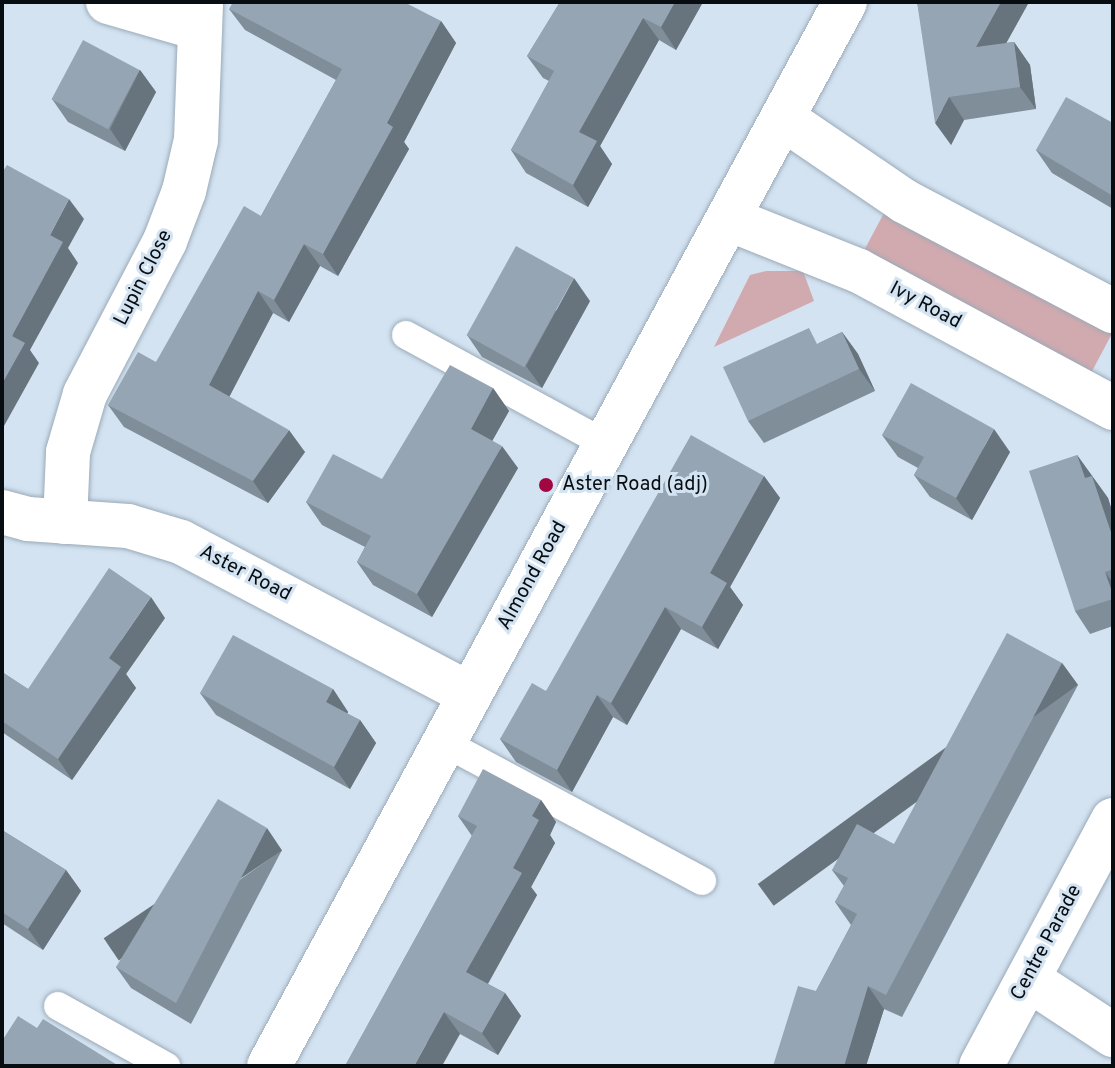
<!DOCTYPE html>
<style>
body{margin:0}
#map{position:relative;width:1115px;height:1068px;overflow:hidden;background:#d3e3f2;font-family:Overpass,sans-serif}
div>[style]{position:absolute}
[style*='--x']{left:calc(var(--x)*1px);top:calc(var(--y)*1px);width:calc(var(--w)*1px);rotate:calc(var(--a)*1deg)}
.green>*{inset:0;background:#d1aaaf;transform-origin:0 0}
.roads{filter:drop-shadow(0 0 2px #9baab8) drop-shadow(0 0 2px #9baab8)}
.service>*{height:28px;margin:-14px;padding:0 14px;transform-origin:14px;border-radius:14px;background:#fff}
.minor>*{height:44px;margin:-22px;padding:0 22px;transform-origin:22px;border-radius:22px;background:#fff}
.wall>*{inset:0;background:#808e9a}
.shaded-wall>*{inset:0;background:#68747d;transform-origin:0 0}
.building>*{inset:0;background:#95a5b3;transform-origin:0 0}
.dots>*{width:22px;height:22px;translate:-50% -50%;box-sizing:border-box;border:4px solid #d3e3f2;border-radius:50%}
span{translate:-50% -50%;white-space:nowrap;text-align:center;line-height:1.15;-webkit-text-stroke:6px #d3e3f2;paint-order:stroke}
.street-label{font-size:20px;color:#080d11}
.poi-label{font-size:20px;color:#080d11}
.left{translate:0 -50%;text-align:left}
.frame{position:absolute;inset:0;border:4px solid #080d11;pointer-events:none}
</style>
<div id="map">
<div class="green">
<i style="left:885px;top:211px;width:258px;height:48px;rotate:28deg"></i>
<i style="clip-path:polygon(766px 271px,803px 271px,814px 301px,714px 347px,750px 275px)"></i>
</div>
<div class="roads">
<div class="service">
<i style="--x:406;--y:335;--w:228;--a:28.6"></i>
<i style="--x:443;--y:742;--w:294;--a:28.2"></i>
<i style="--x:58;--y:1006;--w:124;--a:29.1"></i>
</div>
<div class="minor">
<i style="--x:108;--y:2;--w:94;--a:16.1"></i>
<i style="--x:784;--y:119;--w:145;--a:34.3"></i>
<i style="--x:904;--y:201;--w:236;--a:27.8"></i>
<i style="--x:729;--y:219;--w:140;--a:21.8"></i>
<i style="--x:859;--y:271;--w:289;--a:28.3"></i>
<i style="--x:2;--y:512;--w:27;--a:15"></i>
<i style="--x:28;--y:519;--w:100;--a:4"></i>
<i style="--x:128;--y:526;--w:55;--a:16.8"></i>
<i style="--x:181;--y:542;--w:326;--a:27.8"></i>
<i style="--x:65;--y:522;--w:70;--a:-87.5"></i>
<i style="--x:68;--y:452;--w:60;--a:-73.7"></i>
<i style="--x:85;--y:394;--w:173;--a:-62.4"></i>
<i style="--x:165;--y:241;--w:53;--a:-69.2"></i>
<i style="--x:184;--y:191;--w:52;--a:-76.8"></i>
<i style="--x:196;--y:140;--w:138;--a:-87.9"></i>
<i style="--x:1028;--y:979;--w:102;--a:33.4"></i>
<i style="--x:269;--y:1066;--w:1210;--a:-61.57"></i>
<i style="--x:981;--y:1066;--w:279;--a:-61.8"></i>
</div>
</div>
<div class="wall">
<i style="clip-path:polygon(560px 2px,703px 2px,676px 50px,659px 40px,600px 146px,612px 164px,588px 207px,526px 173px,511px 150px,549px 81px,543px 78px,527px 56px)"></i>
<i style="clip-path:polygon(917px 2px,1029px 2px,1006px 43px,1014px 42px,1030px 65px,1036px 109px,964px 120px,951px 145px)"></i>
<i style="clip-path:polygon(229px 9px,441px 21px,456px 43px,404px 142px,409px 149px,338px 276px,320px 266px,289px 322px,273px 313px,229px 397px,305px 452px,268px 503px,124px 427px,108px 405px,156px 362px,261px 216px,336px 80px,245px 30px)"></i>
<i style="clip-path:polygon(140px 70px,156px 92px,125px 151px,68px 122px,52px 99px)"></i>
<i style="clip-path:polygon(1113px 123px,1113px 209px,1052px 173px,1036px 150px)"></i>
<i style="clip-path:polygon(590px 301px,542px 388px,482px 357px,467px 335px)"></i>
<i style="clip-path:polygon(842px 332px,858px 354px,875px 391px,764px 443px,748px 421px,819px 343px)"></i>
<i style="clip-path:polygon(493px 388px,509px 411px,492px 441px,518px 468px,432px 617px,373px 585px,357px 562px,365px 547px,322px 525px,306px 502px,382px 479px)"></i>
<i style="clip-path:polygon(882px 435px,1010px 452px,972px 520px,930px 497px,914px 475px,918px 468px,898px 457px)"></i>
<i style="clip-path:polygon(1077px 455px,1108px 498px,1113px 514px,1113px 626px,1090px 634px,1075px 611px)"></i>
<i style="clip-path:polygon(764px 476px,780px 498px,730px 587px,743px 605px,718px 649px,681px 629px,627px 725px,613px 717px,572px 792px,516px 762px,500px 739px,546px 691px)"></i>
<i style="clip-path:polygon(165px 618px,126px 674px,136px 688px,72px 780px,2px 732px,2px 672px,28px 689px)"></i>
<i style="clip-path:polygon(1062px 663px,1078px 685px,902px 1017px,884px 1009px,866px 1066px,773px 1066px,816px 991px,851px 925px,835px 902px,844px 886px,832px 870px,894px 844px)"></i>
<i style="clip-path:polygon(333px 689px,348px 712px,347px 714px,360px 720px,376px 743px,350px 789px,216px 715px,200px 693px)"></i>
<i style="clip-path:polygon(541px 800px,556px 822px,550px 835px,555px 843px,531px 887px,537px 895px,488px 984px,505px 993px,521px 1016px,498px 1055px,460px 1034px,345px 1066px,472px 836px,458px 816px)"></i>
<i style="clip-path:polygon(2px 830px,66px 870px,81px 891px,43px 950px,2px 923px)"></i>
<i style="clip-path:polygon(282px 850px,191px 1024px,131px 988px,116px 967px)"></i>
</div>
<div class="shaded-wall">
<i style="clip-path:polygon(675px 2px,703px 2px,676px 50px,661px 27px)"></i>
<i style="clip-path:polygon(1001px 2px,1029px 2px,992px 69px,976px 47px)"></i>
<i style="clip-path:polygon(643px 18px,659px 40px,600px 146px,612px 164px,588px 207px,573px 185px,579px 132px)"></i>
<i style="clip-path:polygon(441px 21px,456px 43px,404px 142px,409px 149px,338px 276px,323px 254px,387px 123px)"></i>
<i style="clip-path:polygon(1014px 42px,1030px 65px,1036px 109px,1020px 87px)"></i>
<i style="clip-path:polygon(140px 70px,156px 92px,125px 151px,110px 129px)"></i>
<i style="clip-path:polygon(949px 97px,964px 120px,951px 145px,935px 123px)"></i>
<i style="clip-path:polygon(69px 199px,84px 219px,68px 248px,78px 263px,30px 350px,39px 363px,4px 426px,2px 422px,2px 384px,12px 336px,50px 235px)"></i>
<i style="clip-path:polygon(304px 244px,320px 266px,289px 322px,274px 300px)"></i>
<i style="clip-path:polygon(574px 278px,590px 301px,542px 388px,526px 366px)"></i>
<i style="clip-path:polygon(258px 291px,273px 313px,224px 407px,209px 385px)"></i>
<i style="clip-path:polygon(842px 332px,858px 354px,875px 391px,859px 369px)"></i>
<i style="clip-path:polygon(493px 388px,509px 411px,486px 452px,471px 429px)"></i>
<i style="clip-path:polygon(994px 429px,1010px 452px,972px 520px,956px 498px)"></i>
<i style="clip-path:polygon(289px 430px,305px 452px,268px 503px,253px 481px)"></i>
<i style="clip-path:polygon(502px 446px,518px 468px,432px 617px,417px 594px)"></i>
<i style="clip-path:polygon(1077px 455px,1108px 498px,1113px 514px,1113px 538px,1085px 478px)"></i>
<i style="clip-path:polygon(764px 476px,780px 498px,730px 587px,743px 605px,718px 649px,702px 627px,710px 573px)"></i>
<i style="clip-path:polygon(1105px 572px,1113px 583px,1113px 595px)"></i>
<i style="clip-path:polygon(151px 597px,165px 618px,126px 674px,136px 688px,72px 780px,58px 759px,109px 658px)"></i>
<i style="clip-path:polygon(665px 607px,681px 629px,627px 725px,611px 703px)"></i>
<i style="left:1062px;top:663px;width:27px;height:376px;rotate:54deg"></i>
<i style="clip-path:polygon(333px 689px,348px 712px,341px 724px,326px 702px)"></i>
<i style="clip-path:polygon(597px 695px,613px 717px,572px 792px,557px 770px)"></i>
<i style="clip-path:polygon(360px 720px,376px 743px,350px 789px,334px 767px)"></i>
<i style="clip-path:polygon(541px 800px,556px 822px,550px 835px,555px 843px,531px 887px,537px 895px,482px 994px,466px 972px,513px 868px,532px 816px)"></i>
<i style="left:267px;top:828px;width:27px;height:197px;rotate:56deg"></i>
<i style="clip-path:polygon(66px 870px,81px 891px,43px 950px,28px 929px)"></i>
<i style="clip-path:polygon(868px 986px,884px 1009px,866px 1066px,844px 1066px)"></i>
<i style="clip-path:polygon(505px 993px,521px 1016px,498px 1055px,482px 1033px)"></i>
<i style="clip-path:polygon(444px 1012px,460px 1034px,442px 1066px,414px 1066px)"></i>
</div>
<div class="building">
<i style="clip-path:polygon(233px 2px,404px 2px,441px 21px,387px 123px,393px 127px,323px 254px,304px 244px,274px 300px,258px 291px,209px 385px,289px 430px,253px 481px,108px 405px,138px 352px,156px 362px,244px 206px,261px 216px,342px 69px,229px 9px)"></i>
<i style="clip-path:polygon(560px 2px,675px 2px,661px 27px,643px 18px,579px 132px,597px 141px,573px 185px,511px 150px,554px 71px,527px 56px)"></i>
<i style="clip-path:polygon(917px 2px,1001px 2px,976px 47px,1014px 42px,1020px 87px,949px 97px,935px 123px)"></i>
<i style="left:83px;top:40px;width:64px;height:67px;rotate:28deg"></i>
<i style="clip-path:polygon(1066px 97px,1113px 123px,1113px 196px,1036px 150px)"></i>
<i style="clip-path:polygon(7px 165px,69px 199px,50px 235px,63px 242px,12px 336px,25px 343px,2px 384px,2px 173px)"></i>
<i style="left:516px;top:246px;width:66px;height:102px;rotate:29deg"></i>
<i style="clip-path:polygon(809px 328px,817px 344px,842px 332px,859px 369px,748px 421px,723px 367px)"></i>
<i style="clip-path:polygon(450px 365px,493px 388px,471px 429px,502px 446px,417px 594px,357px 562px,371px 536px,306px 502px,333px 454px,382px 479px)"></i>
<i style="clip-path:polygon(911px 383px,994px 429px,956px 498px,914px 475px,924px 457px,882px 435px)"></i>
<i style="clip-path:polygon(691px 435px,764px 476px,710px 573px,727px 583px,702px 627px,665px 607px,611px 703px,597px 695px,557px 770px,500px 739px,532px 683px,546px 691px)"></i>
<i style="clip-path:polygon(1077px 455px,1085px 478px,1092px 476px,1113px 538px,1113px 569px,1105px 572px,1113px 595px,1113px 599px,1075px 611px,1029px 471px)"></i>
<i style="clip-path:polygon(109px 568px,151px 597px,109px 658px,121px 667px,58px 759px,2px 721px,2px 672px,28px 689px)"></i>
<i style="clip-path:polygon(1007px 633px,1062px 663px,886px 995px,868px 986px,844px 1066px,773px 1066px,798px 986px,816px 991px,857px 914px,835px 902px,848px 878px,832px 870px,857px 824px,894px 844px)"></i>
<i style="clip-path:polygon(233px 635px,333px 689px,326px 702px,360px 720px,334px 767px,200px 693px)"></i>
<i style="clip-path:polygon(483px 769px,541px 800px,532px 816px,539px 820px,513px 868px,522px 873px,466px 972px,505px 993px,482px 1033px,444px 1012px,414px 1066px,345px 1066px,477px 826px,458px 816px)"></i>
<i style="clip-path:polygon(218px 799px,267px 828px,176px 1003px,116px 967px)"></i>
<i style="clip-path:polygon(2px 830px,66px 870px,28px 929px,2px 912px)"></i>
<i style="clip-path:polygon(18px 1016px,37px 1028px,43px 1019px,119px 1066px,2px 1066px,2px 1041px)"></i>
</div>
<div class="dots">
<i style="left:546px;top:485px;background:#a20742"></i>
</div>
<div class="street-label">
<span style="left:144px;top:278px;rotate:-63deg">Lupin Close</span>
<span style="left:925px;top:306px;rotate:28deg">Ivy Road</span>
<span style="left:245px;top:574px;rotate:27deg">Aster Road</span>
<span style="left:533px;top:576px;rotate:-61deg">Almond Road</span>
<span style="left:1047px;top:943px;rotate:-62deg">Centre Parade</span>
</div>
<div class="poi-label">
<span class="left" style="left:562px;top:485px">Aster Road (adj)</span>
</div>
<div class="frame"></div>
</div>
